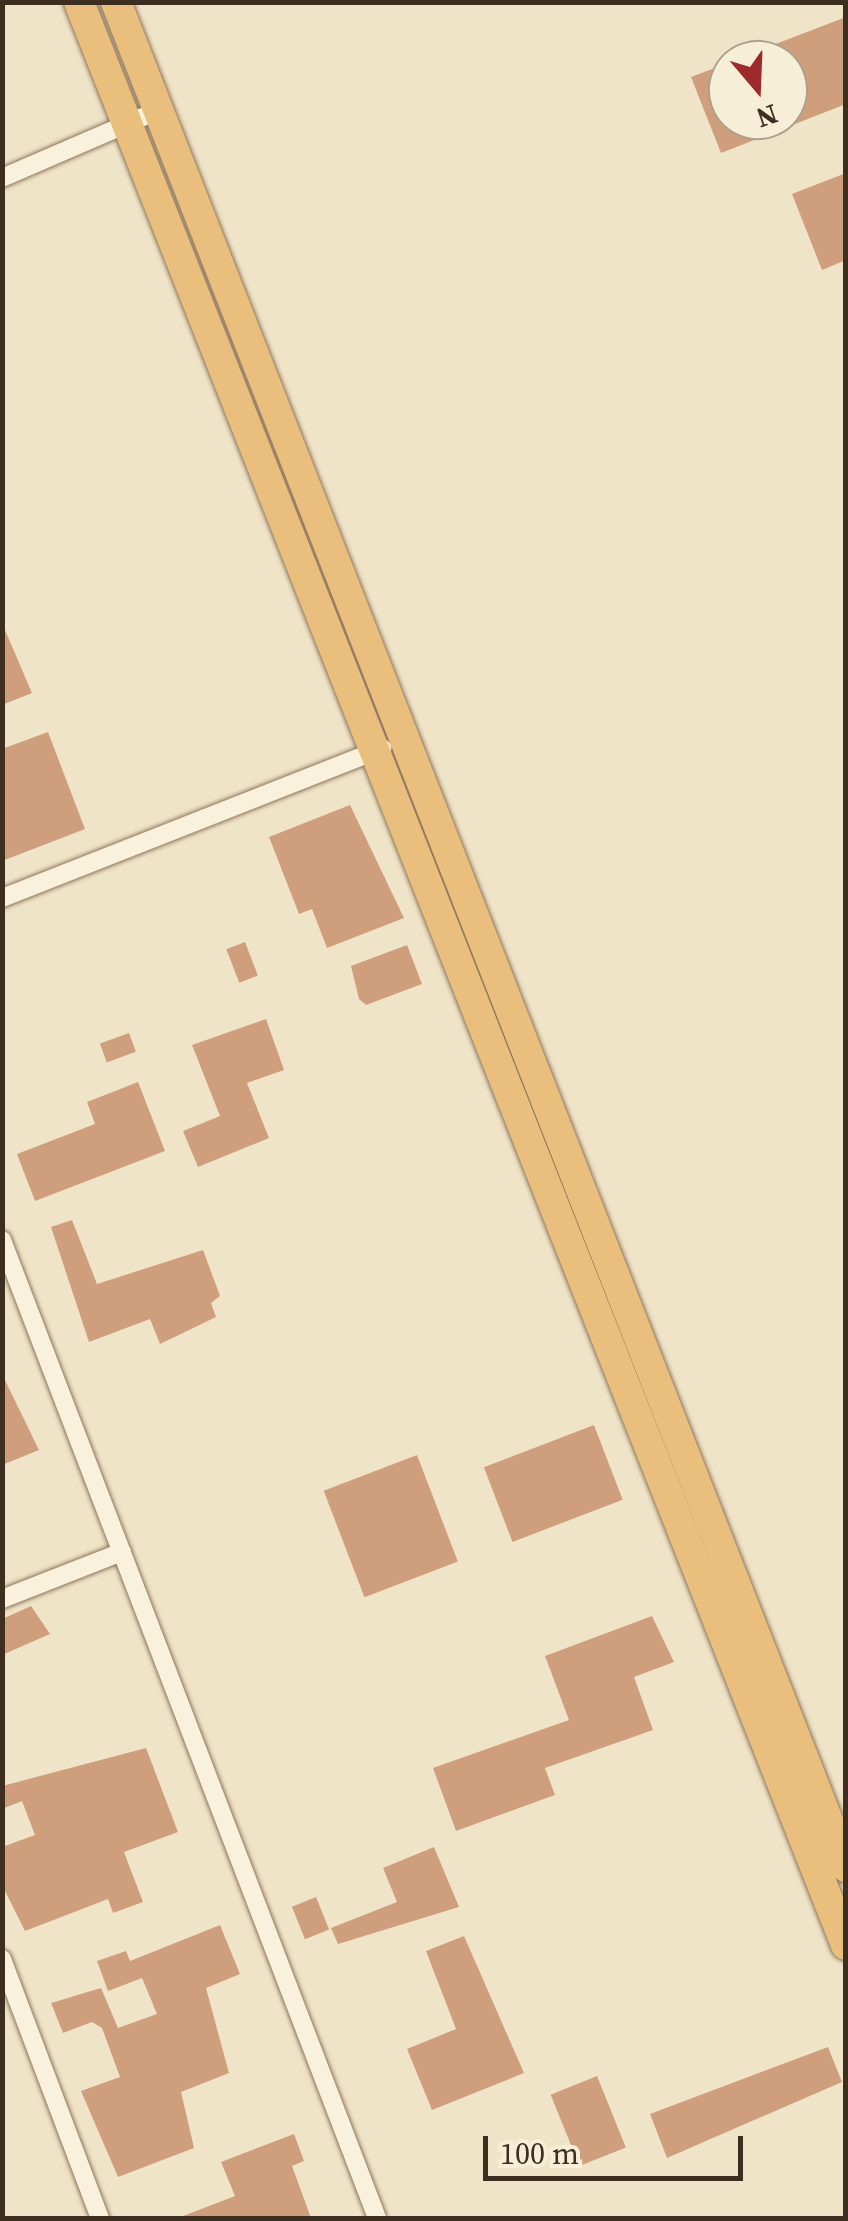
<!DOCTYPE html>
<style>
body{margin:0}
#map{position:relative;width:848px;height:2221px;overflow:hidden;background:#f0e4c8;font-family:"Source Serif 4",serif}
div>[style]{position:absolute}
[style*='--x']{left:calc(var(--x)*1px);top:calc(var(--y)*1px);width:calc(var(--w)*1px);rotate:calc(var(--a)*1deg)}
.building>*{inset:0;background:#cf9f7d;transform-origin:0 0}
.roads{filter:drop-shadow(0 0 2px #8d765c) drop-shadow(0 0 2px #8d765c)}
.minor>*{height:18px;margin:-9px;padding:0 9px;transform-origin:9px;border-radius:9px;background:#faf1dc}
.trunk>*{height:30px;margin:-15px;padding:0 15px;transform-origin:15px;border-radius:15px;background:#eabe7c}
span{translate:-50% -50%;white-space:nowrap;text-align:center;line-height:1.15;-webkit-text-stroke:8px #f7eed8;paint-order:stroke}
.frame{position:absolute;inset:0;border:5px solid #3d2e20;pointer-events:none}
.north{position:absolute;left:708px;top:40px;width:100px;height:100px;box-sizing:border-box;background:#f7eed8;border:2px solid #ada18e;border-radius:50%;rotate:161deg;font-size:28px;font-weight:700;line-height:40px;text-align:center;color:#3d2e20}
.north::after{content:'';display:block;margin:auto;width:35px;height:45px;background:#9e2a2b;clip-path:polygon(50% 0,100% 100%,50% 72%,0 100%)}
.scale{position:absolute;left:483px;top:2136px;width:260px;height:45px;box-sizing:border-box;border:5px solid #3d2e20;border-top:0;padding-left:12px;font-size:30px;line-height:35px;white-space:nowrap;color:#3d2e20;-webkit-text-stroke:8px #f7eed8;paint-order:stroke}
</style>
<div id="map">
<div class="building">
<i style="clip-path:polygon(846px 17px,846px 104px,721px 153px,691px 77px,728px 63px,728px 120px,788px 120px,788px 60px,737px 59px)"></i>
<i style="clip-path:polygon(846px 173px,846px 260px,822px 270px,792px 194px)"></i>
<i style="clip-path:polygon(2px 623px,32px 693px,2px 705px)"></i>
<i style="clip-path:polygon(48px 732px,85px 829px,2px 861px,2px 749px)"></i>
<i style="clip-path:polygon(350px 805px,404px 918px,327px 948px,312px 909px,299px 914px,269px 837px)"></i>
<i style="left:245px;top:942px;width:36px;height:20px;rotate:69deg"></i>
<i style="clip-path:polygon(407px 945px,422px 984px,366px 1005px,359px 999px,351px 966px)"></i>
<i style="clip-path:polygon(266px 1019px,284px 1070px,247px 1083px,269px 1138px,198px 1167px,183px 1131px,220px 1116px,192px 1045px)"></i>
<i style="left:129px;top:1033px;width:20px;height:31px;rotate:70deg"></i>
<i style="clip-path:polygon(138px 1082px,165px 1151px,35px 1201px,17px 1154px,95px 1124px,87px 1102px)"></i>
<i style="clip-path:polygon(72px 1220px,97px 1284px,203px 1250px,220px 1296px,211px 1303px,216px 1317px,160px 1344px,150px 1319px,89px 1342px,51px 1227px)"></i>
<i style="clip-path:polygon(2px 1374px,39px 1450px,2px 1465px)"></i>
<i style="left:594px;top:1425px;width:80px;height:118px;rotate:69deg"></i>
<i style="left:417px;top:1455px;width:114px;height:100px;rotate:69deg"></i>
<i style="clip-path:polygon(31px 1606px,50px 1634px,2px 1655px,2px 1619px)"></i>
<i style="clip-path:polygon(652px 1616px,674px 1662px,634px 1677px,653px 1730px,545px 1768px,555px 1795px,456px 1831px,433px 1768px,569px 1720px,545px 1656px)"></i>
<i style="clip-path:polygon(146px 1748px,178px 1832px,124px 1852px,143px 1902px,113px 1913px,108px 1899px,25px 1931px,2px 1885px,2px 1847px,35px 1835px,22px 1801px,2px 1809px,2px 1786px)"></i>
<i style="clip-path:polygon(434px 1847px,459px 1907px,338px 1944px,331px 1928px,397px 1902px,383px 1868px)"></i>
<i style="left:316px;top:1897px;width:35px;height:26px;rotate:68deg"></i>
<i style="clip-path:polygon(220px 1925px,240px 1974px,206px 1988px,229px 2073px,181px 2092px,194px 2148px,118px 2177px,81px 2091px,120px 2077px,102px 2028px,92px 2022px,63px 2033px,51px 2003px,101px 1988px,118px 2028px,157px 2014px,142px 1978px,108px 1991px,97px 1961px,126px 1951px,130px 1961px)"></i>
<i style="clip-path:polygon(464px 1936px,524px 2073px,432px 2110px,407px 2049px,456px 2029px,426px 1951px)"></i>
<i style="clip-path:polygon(828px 2047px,842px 2082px,667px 2158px,650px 2114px)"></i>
<i style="left:597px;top:2076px;width:77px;height:50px;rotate:68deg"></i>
<i style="clip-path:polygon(294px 2134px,304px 2161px,292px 2166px,311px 2218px,178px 2218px,235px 2196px,221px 2162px)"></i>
</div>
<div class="roads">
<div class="minor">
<i style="--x:2;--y:178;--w:171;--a:-23.4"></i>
<i style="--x:2;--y:898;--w:409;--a:-21.5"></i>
<i style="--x:2;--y:1240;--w:1047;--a:69.02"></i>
<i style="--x:2;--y:1599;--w:129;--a:-21.4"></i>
<i style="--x:2;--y:1959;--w:277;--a:69.3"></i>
</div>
<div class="trunk">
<i style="--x:79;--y:2;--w:2089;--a:68.46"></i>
<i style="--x:116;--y:2;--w:2003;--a:68.62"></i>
</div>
</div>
<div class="frame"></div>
<div class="north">N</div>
<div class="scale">100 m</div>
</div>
